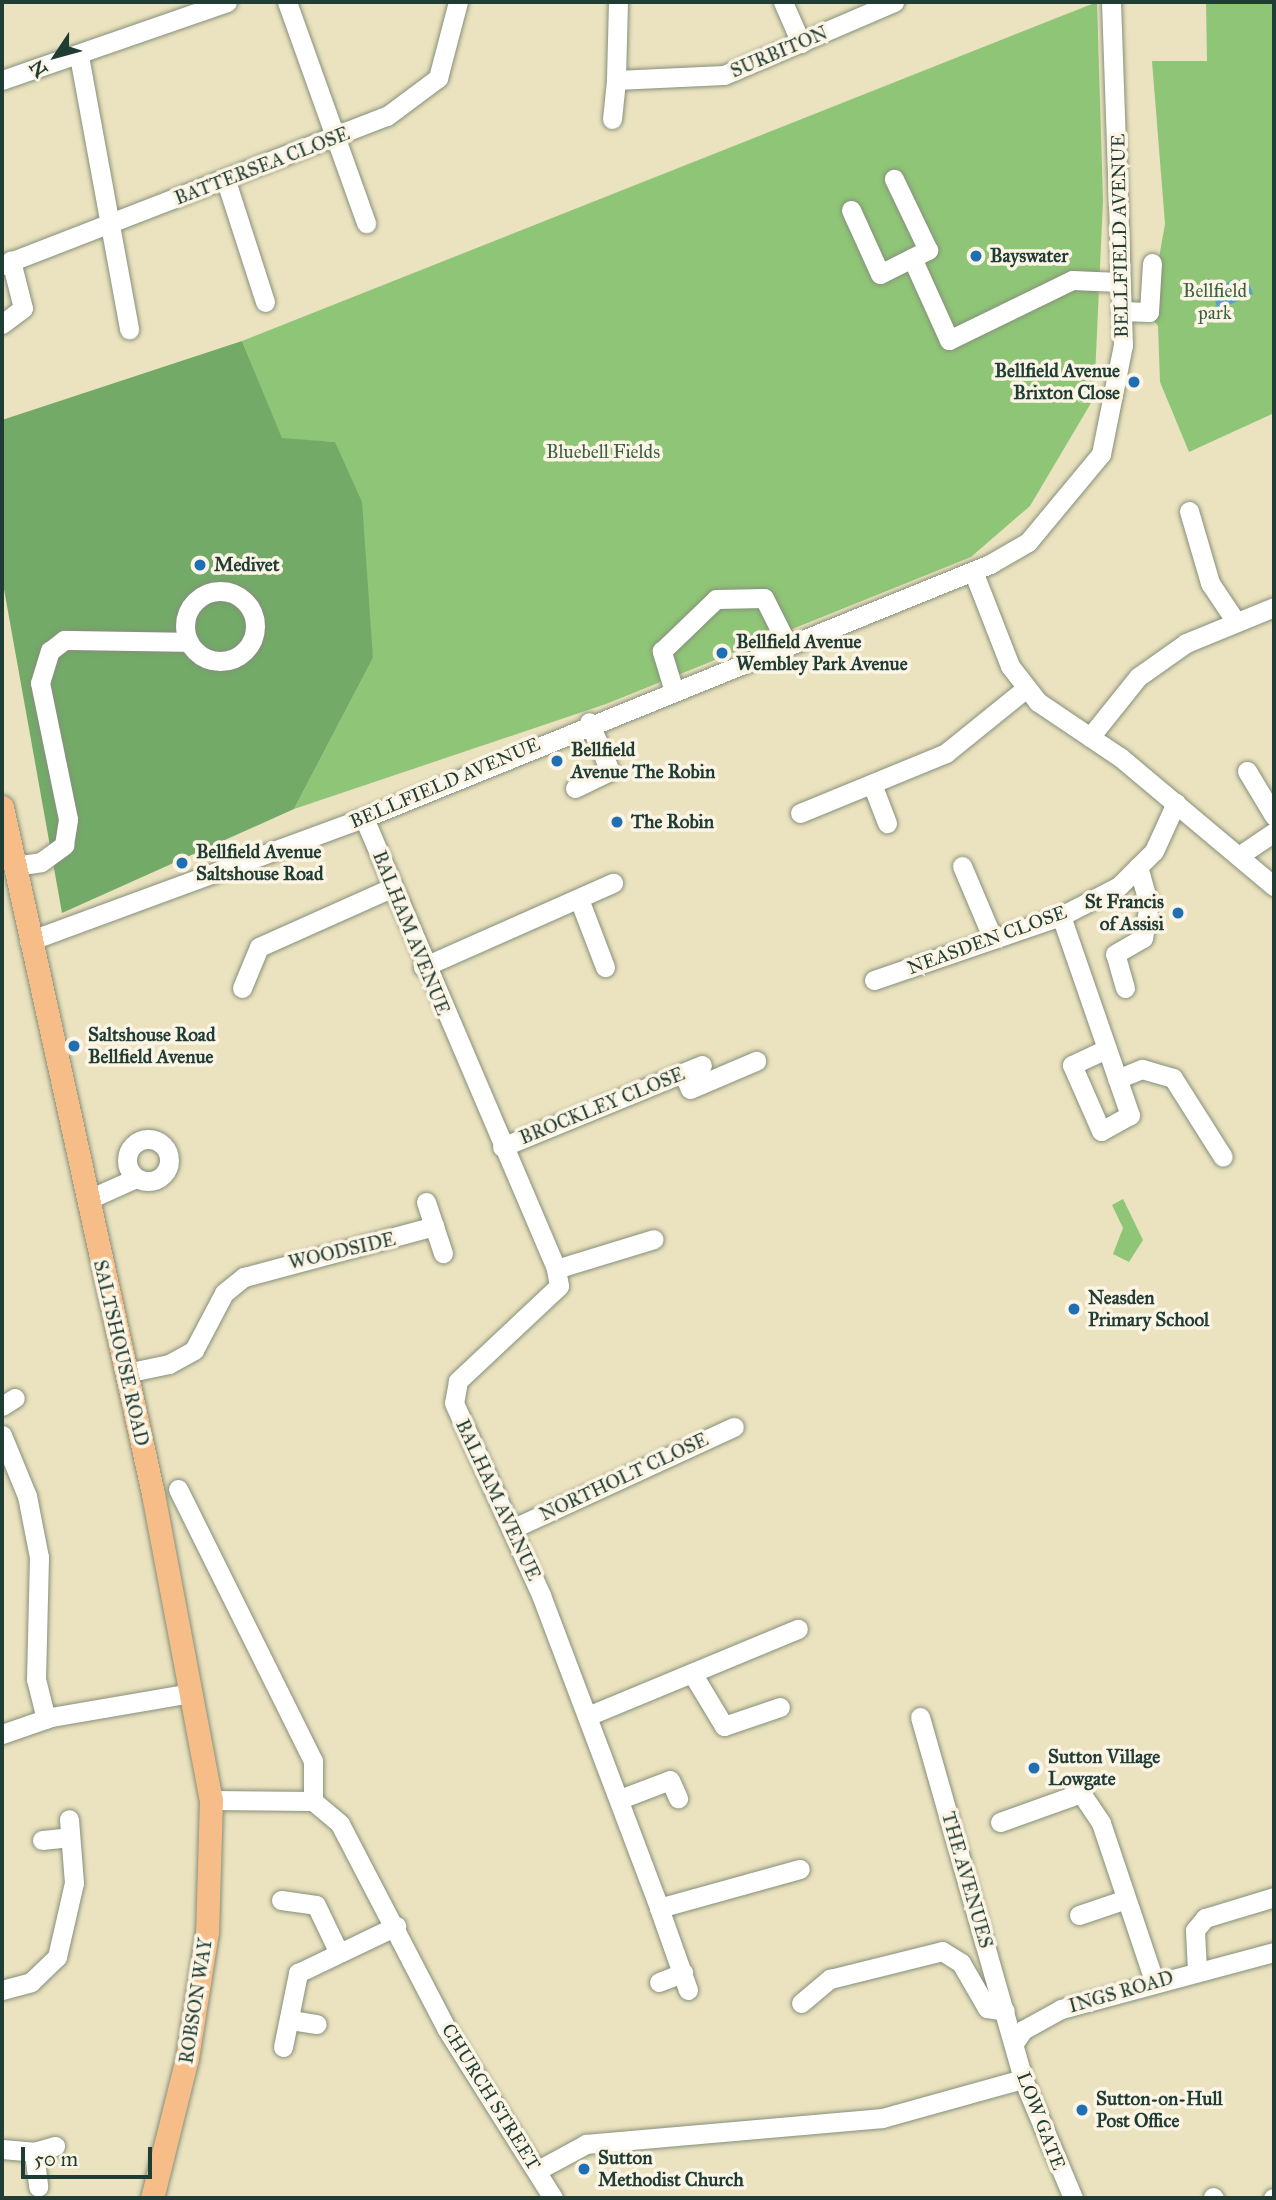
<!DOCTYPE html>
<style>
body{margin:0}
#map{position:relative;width:1276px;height:2200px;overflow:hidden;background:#ebe2bf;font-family:"IM FELL Great Primer",serif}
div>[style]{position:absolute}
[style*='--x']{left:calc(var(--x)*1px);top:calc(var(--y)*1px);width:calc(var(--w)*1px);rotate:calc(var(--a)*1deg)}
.green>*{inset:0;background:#8fc577}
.forest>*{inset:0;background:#73aa68}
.water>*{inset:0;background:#52a4cc}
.roads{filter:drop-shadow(0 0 2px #85907a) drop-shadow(0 0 2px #85907a)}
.minor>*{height:19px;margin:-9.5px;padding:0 9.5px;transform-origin:9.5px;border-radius:9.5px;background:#fff}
.minor>.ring{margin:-9.5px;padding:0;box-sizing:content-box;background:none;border:19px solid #fff;border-radius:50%}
.major>*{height:23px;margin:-11.5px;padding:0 11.5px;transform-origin:11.5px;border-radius:11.5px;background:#f7bd88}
.dots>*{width:19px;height:19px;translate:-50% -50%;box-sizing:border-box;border:4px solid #fcf5e5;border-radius:50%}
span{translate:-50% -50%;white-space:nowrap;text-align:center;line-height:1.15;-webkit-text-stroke:7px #fcf5e5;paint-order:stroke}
.street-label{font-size:19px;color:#1f3d34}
.poi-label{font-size:19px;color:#1f3d34;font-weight:700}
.left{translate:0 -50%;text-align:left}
.right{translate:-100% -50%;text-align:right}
.park-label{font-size:19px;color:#3b5f45}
.frame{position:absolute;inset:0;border:4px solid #1f3d34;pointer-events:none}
.north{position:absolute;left:21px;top:21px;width:70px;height:70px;-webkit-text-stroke:5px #fcf5e5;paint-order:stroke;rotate:234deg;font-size:19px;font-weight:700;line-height:28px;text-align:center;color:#1f3d34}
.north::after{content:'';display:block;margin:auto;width:24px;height:32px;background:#1f3d34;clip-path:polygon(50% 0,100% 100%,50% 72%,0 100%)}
.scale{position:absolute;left:21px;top:2147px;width:131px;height:32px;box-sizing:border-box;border:4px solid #1f3d34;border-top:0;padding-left:9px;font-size:21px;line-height:24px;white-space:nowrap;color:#1f3d34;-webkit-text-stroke:5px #fcf5e5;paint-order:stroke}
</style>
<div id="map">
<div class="green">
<i style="clip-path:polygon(1097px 2px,1103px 201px,1094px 398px,1030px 506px,971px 557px,606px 704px,294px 809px,373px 658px,335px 442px,282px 439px,242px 341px)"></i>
<i style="clip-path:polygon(1206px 2px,1274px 2px,1274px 413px,1189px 452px,1160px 382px,1158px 326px,1149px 314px,1165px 224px,1152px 61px,1207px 61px)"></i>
<i style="clip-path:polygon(1123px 1199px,1143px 1240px,1129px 1262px,1113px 1254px,1123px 1228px,1112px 1205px)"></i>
</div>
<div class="forest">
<i style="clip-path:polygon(242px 341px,282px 438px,335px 442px,362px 502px,373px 658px,294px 809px,62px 913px,2px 578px,2px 420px)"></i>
</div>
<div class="water">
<i style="clip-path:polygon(1231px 280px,1248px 281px,1253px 294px,1218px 310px,1213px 294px)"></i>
</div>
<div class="roads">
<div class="minor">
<i style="--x:287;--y:2;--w:235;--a:70.3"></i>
<i style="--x:618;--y:2;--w:78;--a:91.5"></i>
<i style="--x:616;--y:80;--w:108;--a:-2.7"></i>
<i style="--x:724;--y:75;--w:185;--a:-23.2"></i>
<i style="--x:783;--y:2;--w:45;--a:66.3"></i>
<i style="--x:79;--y:56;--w:278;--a:79.6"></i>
<i style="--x:2;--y:80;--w:238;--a:-19.1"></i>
<i style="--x:612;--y:119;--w:39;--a:-84"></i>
<i style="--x:226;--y:181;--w:127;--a:72.1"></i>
<i style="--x:851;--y:210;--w:70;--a:65.6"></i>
<i style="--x:880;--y:274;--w:54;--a:-26.6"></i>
<i style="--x:928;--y:250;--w:79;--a:-115.6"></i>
<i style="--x:912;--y:258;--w:90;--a:65.7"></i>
<i style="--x:949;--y:340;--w:137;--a:-26"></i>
<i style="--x:1072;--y:280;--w:47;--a:2.4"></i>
<i style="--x:2;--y:265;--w:413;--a:-21.2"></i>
<i style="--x:387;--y:116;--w:64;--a:-36.7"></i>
<i style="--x:438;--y:78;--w:79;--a:-75.3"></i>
<i style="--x:1121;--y:311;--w:28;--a:2"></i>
<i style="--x:1149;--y:312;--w:49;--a:-86.5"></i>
<i style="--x:2;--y:324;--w:26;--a:-37"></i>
<i style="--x:23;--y:308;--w:49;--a:-104.3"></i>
<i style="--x:1189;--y:511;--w:75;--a:73.7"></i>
<i style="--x:1210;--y:583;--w:47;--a:56.3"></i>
<i style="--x:973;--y:571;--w:102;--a:68.7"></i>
<i style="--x:1010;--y:666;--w:46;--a:52.1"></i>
<i style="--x:1038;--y:702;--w:99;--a:33.9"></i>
<i style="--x:1120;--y:757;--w:201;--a:40"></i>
<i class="ring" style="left:185px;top:591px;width:51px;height:51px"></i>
<i style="--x:673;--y:688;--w:39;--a:-107"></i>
<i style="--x:662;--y:651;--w:75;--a:-43.9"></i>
<i style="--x:716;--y:599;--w:48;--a:-1.2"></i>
<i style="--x:764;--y:598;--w:51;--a:63.4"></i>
<i style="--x:1090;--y:737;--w:77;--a:-51.3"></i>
<i style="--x:1138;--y:677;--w:59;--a:-35.3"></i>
<i style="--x:1186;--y:643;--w:95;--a:-22.2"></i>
<i style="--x:1247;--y:771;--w:52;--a:59"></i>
<i style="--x:872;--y:784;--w:42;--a:69"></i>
<i style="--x:575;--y:788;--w:39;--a:-26"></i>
<i style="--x:610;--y:771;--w:53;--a:-113.2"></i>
<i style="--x:800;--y:813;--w:158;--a:-22.3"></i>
<i style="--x:946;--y:753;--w:102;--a:-39"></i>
<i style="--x:364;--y:818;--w:490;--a:66.9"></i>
<i style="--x:556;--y:1269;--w:17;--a:80"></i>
<i style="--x:559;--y:1286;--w:139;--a:136.8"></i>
<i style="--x:458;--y:1381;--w:22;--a:100"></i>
<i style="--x:454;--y:1403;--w:211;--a:65.6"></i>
<i style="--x:541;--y:1595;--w:335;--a:69.3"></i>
<i style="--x:659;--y:1908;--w:146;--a:-15.5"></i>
<i style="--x:1240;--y:855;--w:41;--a:-34.1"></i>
<i style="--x:14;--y:866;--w:27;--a:-8"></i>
<i style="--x:41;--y:862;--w:29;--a:-36"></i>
<i style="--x:64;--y:845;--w:26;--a:-81"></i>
<i style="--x:68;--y:819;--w:139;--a:-101.6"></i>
<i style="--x:40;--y:683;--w:34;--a:-73"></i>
<i style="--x:50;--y:651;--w:18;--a:-38"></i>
<i style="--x:64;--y:640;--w:124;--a:0.9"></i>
<i style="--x:962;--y:866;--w:79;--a:67"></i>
<i style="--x:579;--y:899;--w:73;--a:69.1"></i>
<i style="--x:1061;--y:916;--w:211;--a:70.9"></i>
<i style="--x:1130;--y:1115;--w:33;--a:151"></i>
<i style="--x:1101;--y:1131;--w:72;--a:-113.7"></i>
<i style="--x:1072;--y:1065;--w:38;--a:-25"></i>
<i style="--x:29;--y:941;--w:357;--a:-20.2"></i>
<i style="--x:364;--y:818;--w:676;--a:-22.08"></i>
<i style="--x:990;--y:564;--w:44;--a:-30.1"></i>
<i style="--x:1028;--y:542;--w:114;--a:-50.3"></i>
<i style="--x:1101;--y:454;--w:111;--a:-78.6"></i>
<i style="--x:1123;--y:345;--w:343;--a:-92"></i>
<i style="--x:423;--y:967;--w:208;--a:-23.9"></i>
<i style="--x:874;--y:980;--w:198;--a:-18.9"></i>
<i style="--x:1061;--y:916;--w:65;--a:-27.3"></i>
<i style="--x:1119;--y:886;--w:49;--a:-45"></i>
<i style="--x:1154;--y:851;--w:53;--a:-65.4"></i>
<i style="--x:242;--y:988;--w:44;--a:-67.5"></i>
<i style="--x:259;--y:947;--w:147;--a:-24.1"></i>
<i style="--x:1125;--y:988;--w:35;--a:-106"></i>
<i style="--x:1115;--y:954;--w:32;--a:-30"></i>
<i style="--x:1143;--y:938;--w:34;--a:-80"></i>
<i style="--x:1149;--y:905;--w:40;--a:-106"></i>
<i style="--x:683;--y:1073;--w:17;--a:66"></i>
<i style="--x:690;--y:1089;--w:72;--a:-23"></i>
<i style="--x:1117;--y:1079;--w:27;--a:-22"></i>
<i style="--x:1142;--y:1069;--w:32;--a:16"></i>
<i style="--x:1173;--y:1078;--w:93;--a:57.7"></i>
<i class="ring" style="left:127px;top:1139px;width:23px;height:23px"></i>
<i style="--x:502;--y:1147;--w:216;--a:-22.3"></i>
<i style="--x:87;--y:1200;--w:54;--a:-24.2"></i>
<i style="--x:426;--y:1202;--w:54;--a:71.6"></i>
<i style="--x:556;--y:1269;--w:102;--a:-17"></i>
<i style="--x:126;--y:1373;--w:44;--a:-11.8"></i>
<i style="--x:169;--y:1364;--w:29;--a:-29"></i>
<i style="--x:194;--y:1350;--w:64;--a:-62.2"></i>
<i style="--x:224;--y:1293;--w:26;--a:-39"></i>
<i style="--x:244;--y:1277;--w:197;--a:-15"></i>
<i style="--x:2;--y:1406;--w:15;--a:-32"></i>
<i style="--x:2;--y:1435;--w:66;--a:67.7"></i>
<i style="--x:27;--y:1496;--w:62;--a:78.9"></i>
<i style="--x:39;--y:1557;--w:122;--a:91.4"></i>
<i style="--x:36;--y:1679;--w:41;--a:76"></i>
<i style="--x:178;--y:1489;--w:304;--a:63.6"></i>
<i style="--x:313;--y:1761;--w:40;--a:90"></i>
<i style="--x:514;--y:1528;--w:242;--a:-24.7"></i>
<i style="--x:692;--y:1673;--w:62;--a:58.9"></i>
<i style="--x:724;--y:1726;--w:59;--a:-18.7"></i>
<i style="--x:590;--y:1715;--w:225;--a:-22.5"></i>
<i style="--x:920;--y:1717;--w:376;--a:74.1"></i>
<i style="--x:1023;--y:2079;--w:129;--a:67.2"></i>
<i style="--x:2;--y:1734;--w:52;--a:-19.1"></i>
<i style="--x:51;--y:1717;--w:142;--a:-9.7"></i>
<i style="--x:620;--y:1799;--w:53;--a:-20.8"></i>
<i style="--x:670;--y:1780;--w:20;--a:66"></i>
<i style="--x:211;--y:1800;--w:102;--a:0.6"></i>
<i style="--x:313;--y:1801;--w:35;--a:40"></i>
<i style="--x:340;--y:1824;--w:230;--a:62.5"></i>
<i style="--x:446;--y:2028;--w:201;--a:57.8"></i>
<i style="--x:1000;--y:1822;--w:86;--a:-19.7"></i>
<i style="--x:1081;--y:1793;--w:36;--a:56"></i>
<i style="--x:1101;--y:1823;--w:169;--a:71.4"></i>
<i style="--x:42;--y:1840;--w:28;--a:-6"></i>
<i style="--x:281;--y:1900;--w:35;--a:8"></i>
<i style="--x:316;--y:1905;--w:53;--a:64.4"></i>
<i style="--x:659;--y:1908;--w:87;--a:70.5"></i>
<i style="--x:1079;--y:1915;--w:46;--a:-18.8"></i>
<i style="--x:1197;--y:1971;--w:41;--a:-92.8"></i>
<i style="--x:1195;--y:1930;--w:16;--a:-50"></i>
<i style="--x:1205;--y:1918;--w:72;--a:-16.9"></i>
<i style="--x:659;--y:1982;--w:26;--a:-21"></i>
<i style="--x:2;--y:1990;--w:30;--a:-15"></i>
<i style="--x:31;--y:1982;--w:36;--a:-44"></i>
<i style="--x:57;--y:1957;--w:76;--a:-77.1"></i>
<i style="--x:74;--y:1883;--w:64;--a:-94.5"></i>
<i style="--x:801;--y:2003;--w:38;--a:-40"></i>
<i style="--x:830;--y:1979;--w:115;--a:-14"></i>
<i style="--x:942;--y:1951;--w:22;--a:32"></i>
<i style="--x:961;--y:1963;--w:52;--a:60"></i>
<i style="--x:987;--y:2008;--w:18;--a:9"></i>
<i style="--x:291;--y:2020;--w:26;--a:9"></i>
<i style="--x:1014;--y:2043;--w:16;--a:-55"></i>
<i style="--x:1023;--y:2030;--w:43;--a:-28.9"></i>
<i style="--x:1061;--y:2009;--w:220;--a:-15"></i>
<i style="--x:283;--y:2047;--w:76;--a:-78.5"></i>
<i style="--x:298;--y:1973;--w:109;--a:-25.6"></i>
<i style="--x:2;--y:2149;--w:32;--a:5"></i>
<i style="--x:34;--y:2152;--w:22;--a:-16"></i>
<i style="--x:34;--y:2152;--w:35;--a:83"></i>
<i style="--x:538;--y:2170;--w:55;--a:-28.4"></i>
<i style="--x:586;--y:2144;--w:297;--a:-5"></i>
<i style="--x:882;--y:2118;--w:146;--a:-15.5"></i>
<i style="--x:1213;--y:2197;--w:1;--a:45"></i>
<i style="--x:1273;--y:2198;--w:1;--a:0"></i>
</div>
<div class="major">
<i style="--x:2;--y:807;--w:703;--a:77.6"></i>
<i style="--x:153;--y:1494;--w:311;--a:79.3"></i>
<i style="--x:211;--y:1800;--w:132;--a:91.7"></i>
<i style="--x:207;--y:1932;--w:128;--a:99"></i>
<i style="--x:187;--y:2058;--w:144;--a:104"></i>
</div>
</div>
<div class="dots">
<i style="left:976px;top:256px;background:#1f6fb2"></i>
<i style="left:1134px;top:382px;background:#1f6fb2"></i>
<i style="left:200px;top:565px;background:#1f6fb2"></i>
<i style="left:722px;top:653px;background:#1f6fb2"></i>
<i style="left:557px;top:761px;background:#1f6fb2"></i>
<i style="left:617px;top:822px;background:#1f6fb2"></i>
<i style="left:182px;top:863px;background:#1f6fb2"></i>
<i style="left:1178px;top:913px;background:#1f6fb2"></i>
<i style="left:74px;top:1046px;background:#1f6fb2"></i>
<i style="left:1074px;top:1309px;background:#1f6fb2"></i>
<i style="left:1034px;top:1768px;background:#1f6fb2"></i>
<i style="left:1082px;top:2110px;background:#1f6fb2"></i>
<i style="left:584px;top:2169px;background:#1f6fb2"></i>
</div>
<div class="street-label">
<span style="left:779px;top:52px;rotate:-23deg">SURBITON</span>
<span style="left:262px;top:166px;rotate:-21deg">BATTERSEA CLOSE</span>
<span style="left:1120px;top:236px;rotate:-91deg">BELLFIELD AVENUE</span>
<span style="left:445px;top:783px;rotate:-23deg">BELLFIELD AVENUE</span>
<span style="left:411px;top:933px;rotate:68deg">BALHAM AVENUE</span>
<span style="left:987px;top:940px;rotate:-20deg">NEASDEN CLOSE</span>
<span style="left:602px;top:1106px;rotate:-22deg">BROCKLEY CLOSE</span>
<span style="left:342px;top:1251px;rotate:-13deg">WOODSIDE</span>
<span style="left:121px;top:1353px;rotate:77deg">SALTSHOUSE ROAD</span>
<span style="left:624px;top:1477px;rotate:-25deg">NORTHOLT CLOSE</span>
<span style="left:498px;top:1500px;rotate:65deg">BALHAM AVENUE</span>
<span style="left:967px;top:1880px;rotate:74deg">THE AVENUES</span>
<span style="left:1121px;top:1992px;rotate:-16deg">INGS ROAD</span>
<span style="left:196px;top:2001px;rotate:-81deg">ROBSON WAY</span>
<span style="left:491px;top:2097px;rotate:58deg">CHURCH STREET</span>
<span style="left:1041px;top:2121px;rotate:69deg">LOW GATE</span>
</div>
<div class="poi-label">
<span class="left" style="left:990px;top:256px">Bayswater</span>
<span class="right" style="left:1120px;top:382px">Bellfield Avenue<br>Brixton Close</span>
<span class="left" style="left:214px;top:565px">Medivet</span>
<span class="left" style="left:736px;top:653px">Bellfield Avenue<br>Wembley Park Avenue</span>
<span class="left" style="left:571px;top:761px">Bellfield<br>Avenue The Robin</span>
<span class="left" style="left:631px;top:822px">The Robin</span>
<span class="left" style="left:196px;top:863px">Bellfield Avenue<br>Saltshouse Road</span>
<span class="right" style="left:1164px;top:913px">St Francis<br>of Assisi</span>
<span class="left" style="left:88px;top:1046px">Saltshouse Road<br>Bellfield Avenue</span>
<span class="left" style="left:1088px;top:1309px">Neasden<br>Primary School</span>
<span class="left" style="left:1048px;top:1768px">Sutton Village<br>Lowgate</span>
<span class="left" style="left:1096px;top:2110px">Sutton-on-Hull<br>Post Office</span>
<span class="left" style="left:598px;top:2169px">Sutton<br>Methodist Church</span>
</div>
<div class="park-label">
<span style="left:1215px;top:302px">Bellfield<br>park</span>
<span style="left:603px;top:452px">Bluebell Fields</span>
</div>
<div class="frame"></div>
<div class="north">N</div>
<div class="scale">50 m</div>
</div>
